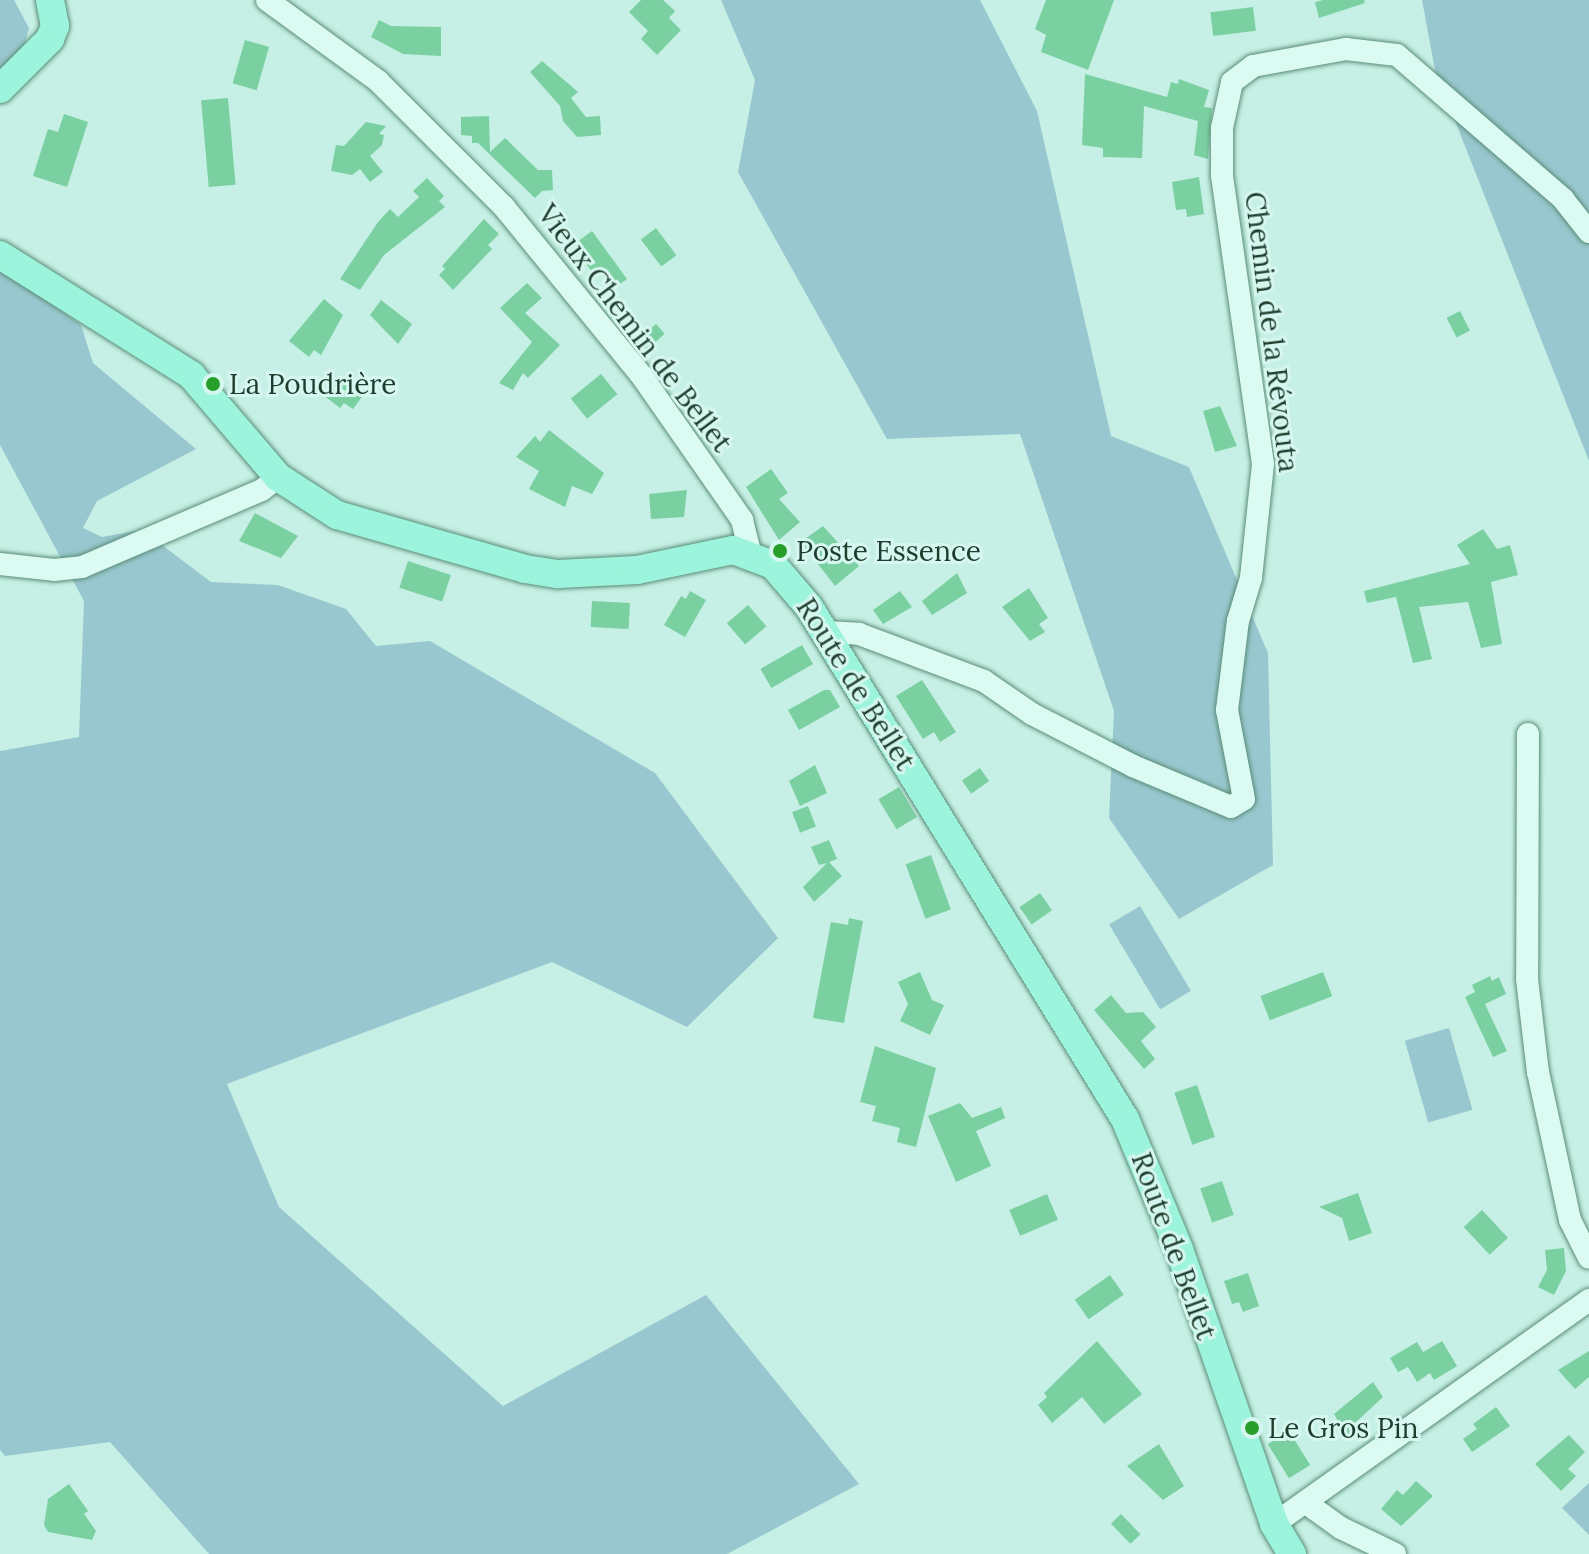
<!DOCTYPE html>
<meta charset="utf-8">
<style>
body{margin:0}
#map{position:relative;width:1589px;height:1554px;overflow:hidden;background:#c6f0e5;font-family:Lora,serif}
div>[style]{position:absolute}
[style*='--x']{left:calc(var(--x)*1px);top:calc(var(--y)*1px);width:calc(var(--w)*1px);rotate:calc(var(--a)*1deg)}
.green>*{inset:0;background:#99c7cf;transform-origin:0 0}
.building>*{inset:0;background:#7bd0a1;transform-origin:0 0}
.roads{filter:drop-shadow(0 0 2px #5b8d77) drop-shadow(0 0 2px #5b8d77)}
.minor>*{height:22px;margin:-11px;padding:0 11px;transform-origin:11px;border-radius:11px;background:#dafaf2}
.major>*{height:28px;margin:-14px;padding:0 14px;transform-origin:14px;border-radius:14px;background:#9df4dc}
.dots>*{width:22px;height:22px;translate:-50% -50%;box-sizing:border-box;border:4px solid #d6f7ef;border-radius:50%}
span{translate:-50% -50%;white-space:nowrap;text-align:center;line-height:1.15;-webkit-text-stroke:6px #d6f7ef;paint-order:stroke}
.street-label{font-size:28px;color:#1f3d2e}
.poi-label{font-size:28px;color:#1f3d2e}
.left{translate:0 -50%;text-align:left}
</style>
<div id="map">
<div class="green">
<i style="clip-path:polygon(0 0,14px 0,29px 28px,25px 44px,0 70px)"></i>
<i style="clip-path:polygon(721px 0,980px 0,1037px 111px,1111px 436px,1189px 467px,1268px 653px,1273px 865px,1179px 919px,1109px 818px,1114px 711px,1020px 434px,887px 439px,738px 172px,755px 80px)"></i>
<i style="clip-path:polygon(1422px 0,1589px 0,1589px 461px,1435px 70px)"></i>
<i style="clip-path:polygon(0 266px,81px 325px,93px 363px,196px 449px,97px 501px,83px 528px,102px 537px,142px 530px,211px 582px,278px 585px,346px 609px,376px 646px,430px 641px,655px 773px,778px 938px,687px 1027px,552px 962px,227px 1084px,279px 1207px,503px 1406px,706px 1295px,859px 1484px,727px 1554px,209px 1554px,110px 1442px,5px 1456px,0 1450px,0 751px,79px 737px,84px 601px,0 445px)"></i>
<i style="left:1140px;top:906px;width:99px;height:36px;rotate:59deg"></i>
<i style="left:1449px;top:1028px;width:85px;height:46px;rotate:74deg"></i>
<i style="clip-path:polygon(1589px 1483px,1589px 1535px,1562px 1508px)"></i>
</div>
<div class="building">
<i style="clip-path:polygon(641px 0,663px 0,675px 11px,669px 18px,681px 30px,657px 55px,641px 39px,648px 31px,629px 12px)"></i>
<i style="clip-path:polygon(1046px 0,1114px 0,1088px 70px,1041px 52px,1046px 35px,1035px 29px)"></i>
<i style="clip-path:polygon(1323px 0,1364px 0,1365px 3px,1319px 18px,1315px 2px)"></i>
<i style="left:1253px;top:7px;width:24px;height:43px;rotate:83deg"></i>
<i style="clip-path:polygon(379px 20px,391px 26px,441px 27px,441px 56px,403px 54px,371px 37px)"></i>
<i style="left:245px;top:40px;width:25px;height:45px;rotate:16deg"></i>
<i style="clip-path:polygon(542px 61px,578px 92px,571px 98px,586px 117px,600px 116px,601px 135px,577px 137px,563px 121px,560px 106px,530px 72px)"></i>
<i style="clip-path:polygon(1085px 74px,1167px 97px,1171px 82px,1178px 84px,1179px 79px,1209px 90px,1204px 107px,1212px 108px,1208px 159px,1194px 155px,1198px 121px,1144px 106px,1142px 158px,1103px 157px,1103px 148px,1082px 145px)"></i>
<i style="left:228px;top:98px;width:87px;height:27px;rotate:85deg"></i>
<i style="clip-path:polygon(64px 114px,88px 122px,67px 187px,33px 176px,48px 129px,58px 132px)"></i>
<i style="clip-path:polygon(489px 116px,490px 152px,505px 138px,538px 170px,552px 170px,553px 190px,542px 191px,535px 198px,478px 143px,472px 143px,472px 136px,461px 135px,461px 117px)"></i>
<i style="clip-path:polygon(366px 122px,386px 126px,379px 134px,384px 135px,382px 145px,370px 156px,383px 172px,370px 182px,360px 169px,352px 175px,331px 171px,336px 145px,344px 146px)"></i>
<i style="clip-path:polygon(1199px 177px,1204px 214px,1187px 217px,1186px 209px,1176px 210px,1172px 182px)"></i>
<i style="clip-path:polygon(427px 178px,444px 196px,439px 201px,445px 207px,384px 255px,360px 290px,340px 279px,378px 222px,390px 209px,398px 217px,419px 197px,413px 191px)"></i>
<i style="clip-path:polygon(484px 219px,499px 234px,488px 245px,492px 249px,453px 290px,439px 275px,445px 269px,442px 266px)"></i>
<i style="left:656px;top:228px;width:34px;height:19px;rotate:53deg"></i>
<i style="clip-path:polygon(592px 231px,627px 279px,613px 289px,599px 271px,594px 275px,573px 245px)"></i>
<i style="clip-path:polygon(527px 283px,542px 298px,525px 313px,560px 345px,528px 378px,523px 373px,513px 390px,499px 383px,532px 342px,500px 308px)"></i>
<i style="clip-path:polygon(324px 299px,343px 315px,321px 355px,314px 350px,309px 357px,289px 341px)"></i>
<i style="clip-path:polygon(381px 300px,412px 324px,398px 344px,370px 315px)"></i>
<i style="left:1460px;top:311px;width:22px;height:15px;rotate:63deg"></i>
<i style="left:656px;top:324px;width:13px;height:25px;rotate:48deg"></i>
<i style="left:601px;top:374px;width:26px;height:39px;rotate:51deg"></i>
<i style="clip-path:polygon(335px 379px,364px 394px,353px 409px,344px 403px,340px 408px,323px 395px)"></i>
<i style="clip-path:polygon(1220px 406px,1237px 446px,1215px 452px,1203px 411px)"></i>
<i style="clip-path:polygon(549px 430px,604px 473px,592px 494px,572px 486px,565px 507px,529px 489px,539px 471px,516px 457px,535px 436px,540px 442px)"></i>
<i style="clip-path:polygon(771px 469px,788px 493px,779px 499px,800px 522px,779px 540px,746px 487px)"></i>
<i style="clip-path:polygon(687px 490px,684px 517px,651px 519px,649px 494px)"></i>
<i style="clip-path:polygon(255px 513px,298px 536px,281px 558px,239px 541px)"></i>
<i style="clip-path:polygon(823px 526px,859px 566px,835px 586px,801px 542px)"></i>
<i style="clip-path:polygon(1483px 529px,1497px 549px,1510px 545px,1518px 575px,1491px 582px,1502px 644px,1481px 648px,1468px 602px,1419px 607px,1432px 659px,1413px 663px,1396px 597px,1367px 603px,1364px 591px,1470px 564px,1457px 545px)"></i>
<i style="left:408px;top:561px;width:45px;height:28px;rotate:18deg"></i>
<i style="clip-path:polygon(957px 573px,967px 593px,932px 615px,922px 601px)"></i>
<i style="clip-path:polygon(1029px 588px,1048px 618px,1039px 624px,1045px 632px,1030px 641px,1002px 607px)"></i>
<i style="clip-path:polygon(690px 591px,706px 600px,685px 637px,664px 625px,681px 596px,686px 599px)"></i>
<i style="clip-path:polygon(900px 591px,912px 607px,883px 624px,873px 610px)"></i>
<i style="left:592px;top:601px;width:38px;height:26px;rotate:3deg"></i>
<i style="left:748px;top:605px;width:28px;height:28px;rotate:49deg"></i>
<i style="left:802px;top:645px;width:22px;height:48px;rotate:60deg"></i>
<i style="clip-path:polygon(922px 680px,956px 732px,940px 742px,934px 732px,923px 739px,896px 696px)"></i>
<i style="clip-path:polygon(824px 690px,830px 690px,840px 707px,799px 730px,788px 710px)"></i>
<i style="clip-path:polygon(815px 765px,827px 793px,800px 806px,789px 781px)"></i>
<i style="left:980px;top:768px;width:16px;height:22px;rotate:55deg"></i>
<i style="left:899px;top:787px;width:35px;height:24px;rotate:59deg"></i>
<i style="left:808px;top:806px;width:22px;height:17px;rotate:69deg"></i>
<i style="clip-path:polygon(829px 840px,837px 859px,829px 862px,842px 876px,814px 902px,803px 887px,827px 863px,819px 865px,811px 847px)"></i>
<i style="left:931px;top:855px;width:58px;height:27px;rotate:70deg"></i>
<i style="left:1040px;top:893px;width:21px;height:25px;rotate:55deg"></i>
<i style="clip-path:polygon(849px 918px,863px 921px,844px 1023px,813px 1018px,831px 922px,848px 925px)"></i>
<i style="clip-path:polygon(920px 972px,932px 1000px,944px 1005px,930px 1035px,900px 1021px,908px 1004px,898px 982px)"></i>
<i style="left:1323px;top:972px;width:26px;height:67px;rotate:69deg"></i>
<i style="clip-path:polygon(1490px 976px,1492px 981px,1499px 977px,1506px 994px,1485px 1004px,1507px 1051px,1493px 1057px,1465px 997px,1475px 992px,1472px 985px)"></i>
<i style="clip-path:polygon(1111px 995px,1126px 1013px,1143px 1012px,1156px 1027px,1141px 1041px,1155px 1059px,1144px 1069px,1094px 1010px)"></i>
<i style="clip-path:polygon(875px 1046px,936px 1068px,916px 1147px,897px 1142px,900px 1128px,872px 1121px,876px 1106px,860px 1102px)"></i>
<i style="left:1197px;top:1085px;width:55px;height:24px;rotate:71deg"></i>
<i style="clip-path:polygon(960px 1103px,972px 1118px,1001px 1107px,1005px 1118px,976px 1131px,991px 1166px,956px 1182px,928px 1116px)"></i>
<i style="left:1222px;top:1181px;width:36px;height:23px;rotate:71deg"></i>
<i style="clip-path:polygon(1358px 1193px,1372px 1233px,1349px 1241px,1342px 1218px,1319px 1207px)"></i>
<i style="left:1047px;top:1194px;width:28px;height:41px;rotate:67deg"></i>
<i style="left:1482px;top:1210px;width:38px;height:25px;rotate:47deg"></i>
<i style="clip-path:polygon(1564px 1248px,1566px 1271px,1554px 1295px,1538px 1287px,1547px 1270px,1545px 1250px)"></i>
<i style="clip-path:polygon(1248px 1273px,1259px 1306px,1243px 1312px,1239px 1302px,1232px 1304px,1224px 1281px)"></i>
<i style="left:1110px;top:1275px;width:24px;height:43px;rotate:55deg"></i>
<i style="clip-path:polygon(1097px 1341px,1142px 1394px,1104px 1424px,1082px 1397px,1052px 1423px,1038px 1405px,1047px 1397px,1044px 1393px)"></i>
<i style="clip-path:polygon(1442px 1341px,1457px 1366px,1434px 1380px,1430px 1373px,1417px 1382px,1408px 1367px,1398px 1372px,1390px 1358px,1417px 1342px,1423px 1352px)"></i>
<i style="clip-path:polygon(1589px 1351px,1589px 1377px,1575px 1389px,1558px 1370px)"></i>
<i style="clip-path:polygon(1373px 1382px,1383px 1397px,1355px 1423px,1360px 1430px,1348px 1439px,1334px 1414px)"></i>
<i style="clip-path:polygon(1496px 1407px,1510px 1426px,1472px 1452px,1463px 1439px,1477px 1429px,1473px 1424px)"></i>
<i style="left:1289px;top:1431px;width:40px;height:25px;rotate:58deg"></i>
<i style="clip-path:polygon(1569px 1435px,1585px 1452px,1568px 1469px,1576px 1476px,1561px 1491px,1535px 1464px)"></i>
<i style="clip-path:polygon(1159px 1444px,1184px 1486px,1163px 1500px,1127px 1466px)"></i>
<i style="clip-path:polygon(1416px 1481px,1433px 1496px,1401px 1526px,1381px 1509px,1397px 1490px,1403px 1495px)"></i>
<i style="clip-path:polygon(69px 1484px,88px 1511px,84px 1514px,96px 1531px,92px 1540px,48px 1532px,44px 1525px,48px 1499px)"></i>
<i style="left:1121px;top:1514px;width:28px;height:14px;rotate:46deg"></i>
</div>
<div class="roads">
<div class="minor">
<i style="--x:267;--y:0;--w:137;--a:36.1"></i>
<i style="--x:378;--y:81;--w:178;--a:45"></i>
<i style="--x:504;--y:207;--w:217;--a:50.8"></i>
<i style="--x:641;--y:375;--w:177;--a:55.1"></i>
<i style="--x:742;--y:520;--w:34;--a:76"></i>
<i style="--x:0;--y:564;--w:54;--a:6.3"></i>
<i style="--x:54;--y:570;--w:28;--a:-6"></i>
<i style="--x:82;--y:567;--w:196;--a:-23.2"></i>
<i style="--x:262;--y:490;--w:21;--a:-39"></i>
<i style="--x:825;--y:632;--w:34;--a:3"></i>
<i style="--x:859;--y:634;--w:134;--a:20.6"></i>
<i style="--x:984;--y:681;--w:58;--a:34.5"></i>
<i style="--x:1032;--y:714;--w:114;--a:27.2"></i>
<i style="--x:1133;--y:766;--w:106;--a:22.7"></i>
<i style="--x:1231;--y:807;--w:15;--a:-32"></i>
<i style="--x:1244;--y:799;--w:91;--a:-100.8"></i>
<i style="--x:1227;--y:710;--w:90;--a:-83"></i>
<i style="--x:1238;--y:621;--w:45;--a:-73.2"></i>
<i style="--x:1251;--y:578;--w:115;--a:-84"></i>
<i style="--x:1263;--y:464;--w:292;--a:-98.1"></i>
<i style="--x:1222;--y:175;--w:47;--a:-90"></i>
<i style="--x:1222;--y:128;--w:47;--a:-77.7"></i>
<i style="--x:1232;--y:82;--w:26;--a:-37"></i>
<i style="--x:1253;--y:66;--w:95;--a:-10.4"></i>
<i style="--x:1346;--y:49;--w:51;--a:6.7"></i>
<i style="--x:1397;--y:55;--w:220;--a:40.9"></i>
<i style="--x:1563;--y:199;--w:42;--a:51.8"></i>
<i style="--x:1528;--y:734;--w:245;--a:90.2"></i>
<i style="--x:1527;--y:979;--w:94;--a:83.3"></i>
<i style="--x:1538;--y:1072;--w:151;--a:77.8"></i>
<i style="--x:1570;--y:1220;--w:42;--a:63.4"></i>
<i style="--x:1306;--y:1503;--w:43;--a:35.5"></i>
<i style="--x:1341;--y:1528;--w:60;--a:25.7"></i>
<i style="--x:1274;--y:1524;--w:387;--a:-35.4"></i>
</div>
<div class="major">
<i style="--x:0;--y:89;--w:71;--a:-45"></i>
<i style="--x:50;--y:39;--w:14;--a:-69"></i>
<i style="--x:55;--y:26;--w:26;--a:-101"></i>
<i style="--x:0;--y:255;--w:226;--a:32.1"></i>
<i style="--x:191;--y:375;--w:134;--a:49.5"></i>
<i style="--x:278;--y:477;--w:70;--a:32.8"></i>
<i style="--x:337;--y:515;--w:196;--a:16"></i>
<i style="--x:525;--y:569;--w:33;--a:9"></i>
<i style="--x:558;--y:574;--w:79;--a:-2.9"></i>
<i style="--x:637;--y:570;--w:98;--a:-11.8"></i>
<i style="--x:733;--y:550;--w:43;--a:20.6"></i>
<i style="--x:773;--y:565;--w:55;--a:49.4"></i>
<i style="--x:809;--y:607;--w:602;--a:58.32"></i>
<i style="--x:1125;--y:1119;--w:141;--a:67.4"></i>
<i style="--x:1179;--y:1249;--w:291;--a:70.9"></i>
<i style="--x:1274;--y:1524;--w:35;--a:59"></i>
</div>
</div>
<div class="dots">
<i style="left:213px;top:384px;background:#289f2b"></i>
<i style="left:780px;top:551px;background:#289f2b"></i>
<i style="left:1252px;top:1428px;background:#289f2b"></i>
</div>
<div class="street-label">
<span style="left:635px;top:328px;rotate:53deg">Vieux Chemin de Bellet</span>
<span style="left:1272px;top:332px;rotate:83deg">Chemin de la Révouta</span>
<span style="left:856px;top:684px;rotate:58deg">Route de Bellet</span>
<span style="left:1174px;top:1246px;rotate:70deg">Route de Bellet</span>
</div>
<div class="poi-label">
<span class="left" style="left:229px;top:384px">La Poudrière</span>
<span class="left" style="left:796px;top:551px">Poste Essence</span>
<span class="left" style="left:1268px;top:1428px">Le Gros Pin</span>
</div>
</div>
